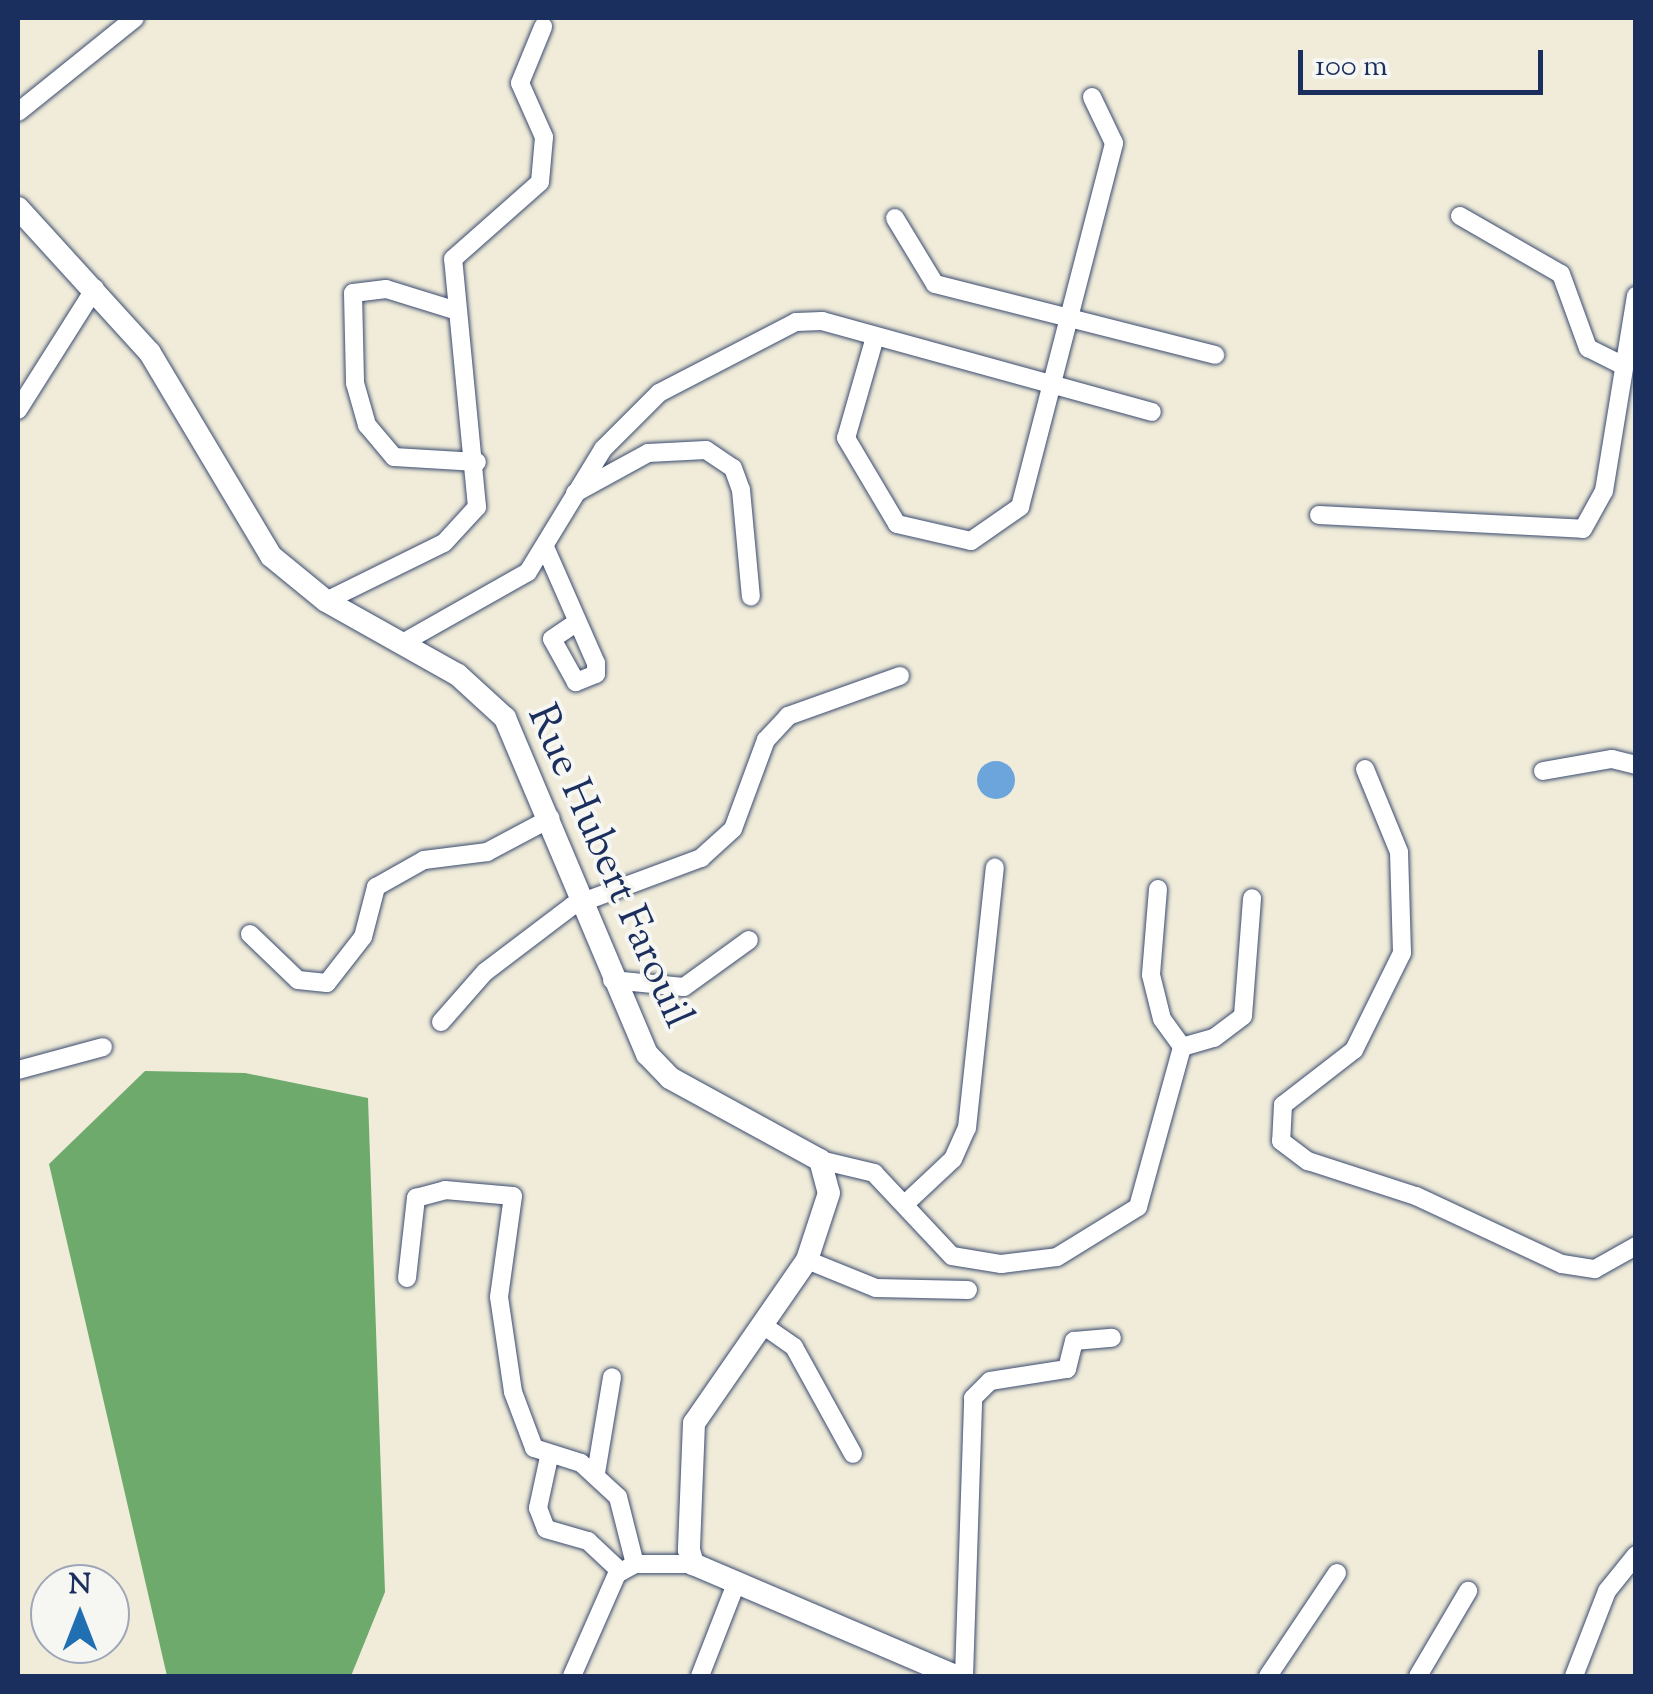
<!DOCTYPE html>
<style>
body{margin:0}
#map{position:relative;width:1653px;height:1694px;overflow:hidden;background:#f0ecd9;font-family:"Sorts Mill Goudy",serif}
div>[style]{position:absolute}
[style*='--x']{left:calc(var(--x)*1px);top:calc(var(--y)*1px);width:calc(var(--w)*1px);rotate:calc(var(--a)*1deg)}
.forest>*{inset:0;background:#6eaa6c}
.water>*{inset:0;background:#6ca5db}
.round{border-radius:50%}
.roads{filter:drop-shadow(0 0 2px #3b4b70) drop-shadow(0 0 2px #3b4b70)}
.minor>*{height:18px;margin:-9px;padding:0 9px;transform-origin:9px;border-radius:9px;background:#fff}
.tertiary>*{height:22px;margin:-11px;padding:0 11px;transform-origin:11px;border-radius:11px;background:#fff}
span{translate:-50% -50%;white-space:nowrap;text-align:center;line-height:1.15;-webkit-text-stroke:8px #f6f6f2;paint-order:stroke}
.street-label{font-size:42px;color:#1b2f5e}
.frame{position:absolute;inset:0;border:20px solid #1b2f5e;pointer-events:none}
.north{position:absolute;left:30px;top:1564px;width:100px;height:100px;box-sizing:border-box;background:#f6f6f2;border:2px solid #9ea6b7;border-radius:50%;rotate:0deg;font-size:28px;font-weight:700;line-height:40px;text-align:center;color:#1b2f5e}
.north::after{content:'';display:block;margin:auto;width:35px;height:45px;background:#1f6fb2;clip-path:polygon(50% 0,100% 100%,50% 72%,0 100%)}
.scale{position:absolute;left:1298px;top:50px;width:245px;height:45px;box-sizing:border-box;border:5px solid #1b2f5e;border-top:0;padding-left:12px;font-size:30px;line-height:35px;white-space:nowrap;color:#1b2f5e;-webkit-text-stroke:8px #f6f6f2;paint-order:stroke}
</style>
<div id="map">
<div class="forest">
<i style="clip-path:polygon(145px 1071px,245px 1073px,368px 1098px,385px 1592px,351px 1676px,167px 1676px,49px 1164px)"></i>
</div>
<div class="water">
<i class="round" style="left:977px;top:761px;width:38px;height:38px"></i>
</div>
<div class="roads">
<div class="minor">
<i style="--x:18;--y:112;--w:150;--a:-38.8"></i>
<i style="--x:1460;--y:216;--w:116;--a:29.9"></i>
<i style="--x:1561;--y:274;--w:79;--a:70"></i>
<i style="--x:1588;--y:348;--w:40;--a:26.6"></i>
<i style="--x:895;--y:218;--w:77;--a:58.8"></i>
<i style="--x:935;--y:284;--w:289;--a:14.2"></i>
<i style="--x:454;--y:310;--w:71;--a:-162.8"></i>
<i style="--x:386;--y:289;--w:33;--a:173"></i>
<i style="--x:353;--y:293;--w:90;--a:88.7"></i>
<i style="--x:355;--y:383;--w:44;--a:74.1"></i>
<i style="--x:367;--y:425;--w:42;--a:49.8"></i>
<i style="--x:394;--y:457;--w:83;--a:3.4"></i>
<i style="--x:875;--y:337;--w:105;--a:106"></i>
<i style="--x:846;--y:438;--w:100;--a:59.3"></i>
<i style="--x:897;--y:524;--w:76;--a:12.9"></i>
<i style="--x:971;--y:541;--w:60;--a:-34.8"></i>
<i style="--x:1020;--y:507;--w:376;--a:-75.5"></i>
<i style="--x:1114;--y:143;--w:51;--a:-115.6"></i>
<i style="--x:18;--y:410;--w:144;--a:-57.7"></i>
<i style="--x:575;--y:493;--w:83;--a:-28.7"></i>
<i style="--x:648;--y:453;--w:58;--a:-3"></i>
<i style="--x:706;--y:450;--w:32;--a:34"></i>
<i style="--x:733;--y:468;--w:23;--a:70"></i>
<i style="--x:741;--y:490;--w:107;--a:84.7"></i>
<i style="--x:1319;--y:515;--w:264;--a:3"></i>
<i style="--x:1583;--y:529;--w:43;--a:-61.1"></i>
<i style="--x:1604;--y:491;--w:198;--a:-80.7"></i>
<i style="--x:545;--y:547;--w:127;--a:66.3"></i>
<i style="--x:596;--y:663;--w:11;--a:90"></i>
<i style="--x:596;--y:674;--w:22;--a:158"></i>
<i style="--x:576;--y:682;--w:49;--a:-119.2"></i>
<i style="--x:552;--y:639;--w:29;--a:-34"></i>
<i style="--x:326;--y:601;--w:131;--a:-26.2"></i>
<i style="--x:444;--y:543;--w:49;--a:-47.5"></i>
<i style="--x:477;--y:507;--w:249;--a:-95.5"></i>
<i style="--x:453;--y:259;--w:116;--a:-41.5"></i>
<i style="--x:540;--y:182;--w:45;--a:-84.9"></i>
<i style="--x:544;--y:137;--w:59;--a:-114"></i>
<i style="--x:520;--y:83;--w:61;--a:-67.7"></i>
<i style="--x:406;--y:641;--w:140;--a:-29.5"></i>
<i style="--x:528;--y:572;--w:144;--a:-58.6"></i>
<i style="--x:603;--y:449;--w:79;--a:-45"></i>
<i style="--x:659;--y:393;--w:154;--a:-27.4"></i>
<i style="--x:796;--y:322;--w:26;--a:-2"></i>
<i style="--x:822;--y:321;--w:342;--a:15.4"></i>
<i style="--x:1365;--y:769;--w:90;--a:67.7"></i>
<i style="--x:1399;--y:852;--w:101;--a:88.3"></i>
<i style="--x:1402;--y:953;--w:108;--a:116.3"></i>
<i style="--x:1354;--y:1050;--w:90;--a:142.2"></i>
<i style="--x:1283;--y:1105;--w:36;--a:93"></i>
<i style="--x:1281;--y:1141;--w:34;--a:37"></i>
<i style="--x:1308;--y:1161;--w:114;--a:18"></i>
<i style="--x:1416;--y:1196;--w:161;--a:25"></i>
<i style="--x:1562;--y:1264;--w:33;--a:9"></i>
<i style="--x:1595;--y:1269;--w:47;--a:-29.3"></i>
<i style="--x:1543;--y:771;--w:70;--a:-9.9"></i>
<i style="--x:1612;--y:759;--w:25;--a:14"></i>
<i style="--x:1158;--y:889;--w:86;--a:94.7"></i>
<i style="--x:1151;--y:975;--w:45;--a:76"></i>
<i style="--x:1162;--y:1019;--w:34;--a:54"></i>
<i style="--x:1182;--y:1047;--w:33;--a:-16"></i>
<i style="--x:1214;--y:1038;--w:36;--a:-37"></i>
<i style="--x:1243;--y:1016;--w:118;--a:-85.6"></i>
<i style="--x:250;--y:934;--w:66;--a:43.8"></i>
<i style="--x:298;--y:980;--w:29;--a:6"></i>
<i style="--x:327;--y:983;--w:58;--a:-52"></i>
<i style="--x:363;--y:937;--w:52;--a:-75.4"></i>
<i style="--x:376;--y:887;--w:55;--a:-29.4"></i>
<i style="--x:424;--y:860;--w:64;--a:-7.2"></i>
<i style="--x:487;--y:852;--w:72;--a:-28"></i>
<i style="--x:612;--y:980;--w:72;--a:5.6"></i>
<i style="--x:684;--y:987;--w:80;--a:-35.9"></i>
<i style="--x:441;--y:1022;--w:67;--a:-48.7"></i>
<i style="--x:485;--y:972;--w:109;--a:-37.2"></i>
<i style="--x:572;--y:906;--w:138;--a:-20.4"></i>
<i style="--x:701;--y:858;--w:43;--a:-42.2"></i>
<i style="--x:733;--y:829;--w:95;--a:-69.7"></i>
<i style="--x:766;--y:740;--w:33;--a:-47"></i>
<i style="--x:788;--y:716;--w:119;--a:-19.7"></i>
<i style="--x:18;--y:1070;--w:88;--a:-15.1"></i>
<i style="--x:820;--y:1160;--w:56;--a:13.5"></i>
<i style="--x:874;--y:1173;--w:114;--a:46.8"></i>
<i style="--x:952;--y:1256;--w:50;--a:9.3"></i>
<i style="--x:1001;--y:1264;--w:56;--a:-7.1"></i>
<i style="--x:1057;--y:1257;--w:95;--a:-31.7"></i>
<i style="--x:1138;--y:1207;--w:166;--a:-74.6"></i>
<i style="--x:905;--y:1204;--w:66;--a:-43.2"></i>
<i style="--x:953;--y:1159;--w:34;--a:-66"></i>
<i style="--x:967;--y:1128;--w:262;--a:-83.9"></i>
<i style="--x:807;--y:1260;--w:74;--a:22.1"></i>
<i style="--x:876;--y:1288;--w:92;--a:1.2"></i>
<i style="--x:407;--y:1278;--w:81;--a:-83.6"></i>
<i style="--x:416;--y:1198;--w:30;--a:-15"></i>
<i style="--x:445;--y:1190;--w:68;--a:5"></i>
<i style="--x:513;--y:1196;--w:102;--a:97.9"></i>
<i style="--x:499;--y:1297;--w:96;--a:81.6"></i>
<i style="--x:513;--y:1392;--w:60;--a:69.4"></i>
<i style="--x:534;--y:1448;--w:49;--a:17.7"></i>
<i style="--x:581;--y:1463;--w:50;--a:42.6"></i>
<i style="--x:618;--y:1497;--w:69;--a:75.8"></i>
<i style="--x:767;--y:1328;--w:33;--a:35"></i>
<i style="--x:794;--y:1347;--w:122;--a:61.1"></i>
<i style="--x:549;--y:1457;--w:52;--a:102.2"></i>
<i style="--x:538;--y:1508;--w:22;--a:69"></i>
<i style="--x:546;--y:1529;--w:44;--a:15.9"></i>
<i style="--x:588;--y:1541;--w:45;--a:43.2"></i>
<i style="--x:596;--y:1473;--w:97;--a:-80.5"></i>
<i style="--x:572;--y:1676;--w:111;--a:-66.2"></i>
<i style="--x:617;--y:1574;--w:21;--a:-29"></i>
<i style="--x:635;--y:1564;--w:58;--a:0"></i>
<i style="--x:700;--y:1676;--w:102;--a:-68.7"></i>
<i style="--x:964;--y:1676;--w:278;--a:-88.1"></i>
<i style="--x:973;--y:1398;--w:24;--a:-45"></i>
<i style="--x:990;--y:1381;--w:78;--a:-8.9"></i>
<i style="--x:1067;--y:1369;--w:29;--a:-76"></i>
<i style="--x:1074;--y:1341;--w:38;--a:-5"></i>
<i style="--x:1268;--y:1676;--w:124;--a:-56.2"></i>
<i style="--x:1418;--y:1676;--w:99;--a:-59.5"></i>
<i style="--x:1574;--y:1676;--w:91;--a:-68.8"></i>
<i style="--x:1607;--y:1591;--w:46;--a:-51.1"></i>
</div>
<div class="tertiary">
<i style="--x:18;--y:208;--w:196;--a:47.7"></i>
<i style="--x:150;--y:353;--w:236;--a:59.2"></i>
<i style="--x:271;--y:556;--w:71;--a:39.3"></i>
<i style="--x:326;--y:601;--w:151;--a:29.3"></i>
<i style="--x:458;--y:675;--w:64;--a:42.5"></i>
<i style="--x:505;--y:718;--w:365;--a:67.1"></i>
<i style="--x:647;--y:1054;--w:33;--a:46"></i>
<i style="--x:670;--y:1078;--w:171;--a:28.7"></i>
<i style="--x:820;--y:1160;--w:34;--a:75"></i>
<i style="--x:829;--y:1193;--w:71;--a:108.2"></i>
<i style="--x:807;--y:1260;--w:198;--a:124.7"></i>
<i style="--x:694;--y:1423;--w:127;--a:92.3"></i>
<i style="--x:689;--y:1550;--w:15;--a:74"></i>
<i style="--x:693;--y:1564;--w:286;--a:23.1"></i>
</div>
</div>
<div class="street-label">
<span style="left:608px;top:867px;rotate:66deg">Rue Hubert Farouil</span>
</div>
<div class="frame"></div>
<div class="north">N</div>
<div class="scale">100 m</div>
</div>
